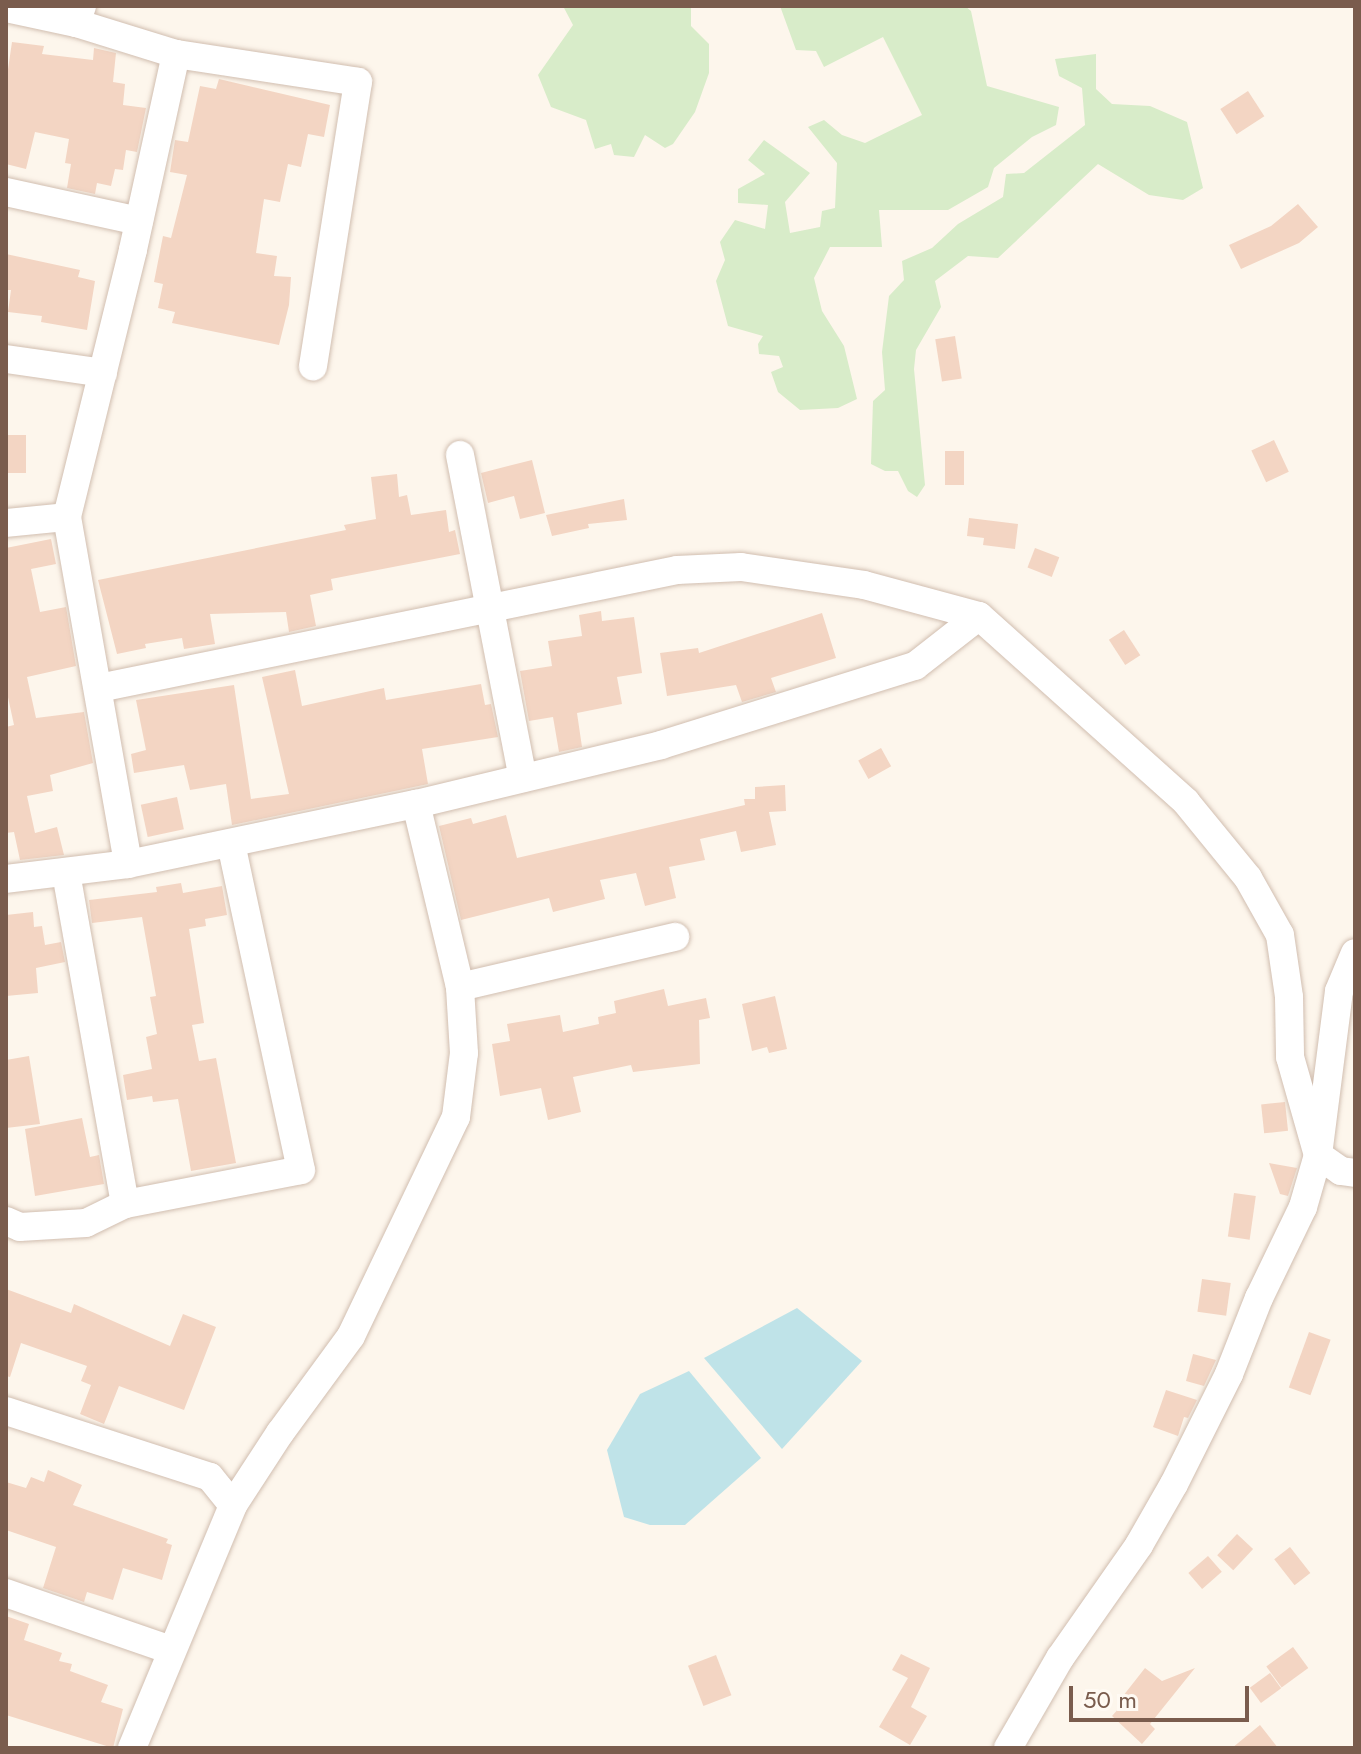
<!DOCTYPE html>
<style>
body{margin:0}
#map{position:relative;width:1361px;height:1754px;overflow:hidden;background:#fdf6ec;font-family:Jost,sans-serif}
div>[style]{position:absolute}
[style*='--x']{left:calc(var(--x)*1px);top:calc(var(--y)*1px);width:calc(var(--w)*1px);rotate:calc(var(--a)*1deg)}
.green>*{inset:0;background:#d8ecc9}
.water>*{inset:0;background:#bfe3e8}
.building>*{inset:0;background:#f3d5c3;transform-origin:0 0}
.roads{filter:drop-shadow(0 0 2px #d1beb0) drop-shadow(0 0 2px #d1beb0)}
.street>*{height:28px;margin:-14px;padding:0 14px;transform-origin:14px;border-radius:14px;background:#fff}
span{translate:-50% -50%;white-space:nowrap;text-align:center;line-height:1.15;-webkit-text-stroke:6px #fffaf3;paint-order:stroke}
.frame{position:absolute;inset:0;border:8px solid #7a5c4d;pointer-events:none}
.scale{position:absolute;left:1069px;top:1686px;width:180px;height:36px;box-sizing:border-box;border:4px solid #7a5c4d;border-top:0;padding-left:10px;font-size:24px;line-height:28px;white-space:nowrap;color:#7a5c4d;-webkit-text-stroke:6px #fffaf3;paint-order:stroke}
</style>
<div id="map">
<div class="green">
<i style="clip-path:polygon(563px 6px,691px 6px,691px 26px,709px 44px,709px 73px,695px 112px,673px 144px,665px 148px,645px 135px,634px 157px,614px 155px,611px 144px,595px 149px,586px 120px,551px 107px,538px 75px,573px 25px)"></i>
<i style="clip-path:polygon(780px 6px,965px 6px,971px 11px,987px 86px,1059px 107px,1056px 125px,1032px 137px,994px 168px,988px 187px,948px 210px,879px 210px,882px 247px,830px 247px,814px 278px,822px 311px,844px 346px,857px 399px,838px 408px,800px 410px,778px 392px,771px 372px,783px 367px,779px 356px,759px 354px,758px 344px,763px 336px,728px 326px,716px 281px,725px 260px,720px 242px,735px 220px,765px 229px,768px 205px,738px 203px,738px 189px,765px 174px,748px 160px,764px 140px,810px 173px,785px 202px,790px 233px,820px 227px,822px 211px,835px 208px,837px 163px,808px 127px,824px 120px,842px 135px,865px 143px,922px 115px,883px 37px,824px 67px,816px 51px,796px 50px)"></i>
<i style="clip-path:polygon(1096px 54px,1096px 89px,1112px 104px,1150px 106px,1187px 122px,1203px 188px,1183px 200px,1149px 195px,1098px 164px,998px 258px,968px 256px,935px 281px,941px 307px,916px 350px,914px 369px,925px 485px,917px 497px,908px 491px,898px 471px,885px 471px,871px 464px,873px 401px,885px 390px,882px 352px,889px 296px,904px 280px,902px 261px,932px 248px,958px 224px,1003px 197px,1006px 174px,1024px 173px,1085px 125px,1082px 88px,1059px 76px,1055px 59px)"></i>
</div>
<div class="water">
<i style="clip-path:polygon(797px 1308px,862px 1361px,782px 1449px,704px 1358px)"></i>
<i style="clip-path:polygon(689px 1371px,761px 1458px,685px 1525px,650px 1525px,624px 1517px,607px 1450px,640px 1394px)"></i>
</div>
<div class="building">
<i style="clip-path:polygon(12px 42px,44px 46px,42px 54px,93px 60px,94px 48px,116px 53px,113px 82px,125px 84px,123px 105px,146px 108px,137px 152px,126px 150px,123px 170px,115px 169px,111px 186px,97px 183px,95px 194px,67px 188px,71px 164px,65px 163px,69px 139px,35px 132px,26px 169px,6px 164px,6px 83px)"></i>
<i style="clip-path:polygon(219px 79px,330px 105px,324px 137px,308px 134px,301px 167px,288px 164px,280px 202px,264px 199px,256px 253px,277px 256px,274px 276px,291px 277px,289px 305px,279px 345px,172px 323px,175px 312px,158px 308px,163px 284px,154px 282px,163px 236px,171px 238px,187px 175px,170px 172px,175px 140px,188px 142px,200px 86px,216px 89px)"></i>
<i style="left:1248px;top:91px;width:30px;height:33px;rotate:57deg"></i>
<i style="clip-path:polygon(1298px 204px,1318px 227px,1299px 243px,1241px 269px,1229px 245px,1271px 226px)"></i>
<i style="clip-path:polygon(6px 254px,80px 270px,78px 277px,95px 281px,87px 330px,41px 322px,42px 316px,8px 312px,11px 290px,6px 290px)"></i>
<i style="left:955px;top:336px;width:43px;height:20px;rotate:81deg"></i>
<i style="left:6px;top:435px;width:20px;height:38px"></i>
<i style="left:1274px;top:440px;width:35px;height:25px;rotate:65deg"></i>
<i style="left:945px;top:451px;width:19px;height:34px"></i>
<i style="clip-path:polygon(532px 460px,545px 513px,520px 519px,514px 496px,488px 503px,481px 473px)"></i>
<i style="clip-path:polygon(397px 474px,399px 497px,407px 495px,411px 515px,446px 510px,449px 532px,455px 530px,460px 554px,331px 579px,333px 590px,310px 595px,316px 626px,289px 632px,286px 612px,210px 614px,215px 644px,184px 649px,182px 638px,145px 644px,146px 648px,117px 654px,98px 580px,346px 530px,344px 525px,376px 519px,371px 477px)"></i>
<i style="clip-path:polygon(624px 499px,627px 520px,588px 524px,589px 528px,552px 536px,546px 515px)"></i>
<i style="clip-path:polygon(969px 518px,1018px 524px,1015px 549px,983px 545px,984px 538px,967px 536px)"></i>
<i style="clip-path:polygon(51px 539px,56px 564px,31px 569px,40px 612px,66px 607px,76px 666px,27px 677px,36px 718px,84px 712px,93px 763px,50px 775px,53px 791px,27px 796px,35px 833px,57px 827px,64px 855px,20px 860px,14px 832px,6px 833px,6px 727px,14px 725px,6px 688px,6px 548px)"></i>
<i style="left:1035px;top:548px;width:26px;height:21px;rotate:21deg"></i>
<i style="clip-path:polygon(601px 611px,602px 621px,634px 617px,642px 673px,617px 677px,622px 704px,577px 713px,582px 747px,559px 752px,553px 717px,529px 721px,520px 671px,552px 666px,548px 641px,582px 636px,579px 615px)"></i>
<i style="clip-path:polygon(822px 613px,836px 658px,771px 678px,776px 692px,742px 702px,736px 685px,667px 696px,660px 653px,698px 648px,699px 653px)"></i>
<i style="left:1124px;top:630px;width:30px;height:18px;rotate:57deg"></i>
<i style="clip-path:polygon(295px 670px,302px 706px,384px 688px,386px 700px,481px 684px,485px 705px,491px 704px,498px 737px,422px 749px,428px 784px,232px 825px,226px 784px,190px 790px,184px 765px,134px 773px,131px 754px,146px 750px,136px 700px,234px 685px,251px 799px,289px 794px,262px 677px)"></i>
<i style="left:881px;top:748px;width:21px;height:26px;rotate:61deg"></i>
<i style="clip-path:polygon(785px 785px,786px 811px,769px 812px,776px 845px,741px 852px,736px 831px,700px 839px,705px 860px,669px 867px,676px 898px,645px 906px,636px 873px,600px 880px,605px 899px,553px 912px,549px 898px,461px 920px,439px 826px,471px 818px,473px 824px,506px 815px,517px 858px,745px 805px,744px 799px,755px 799px,755px 787px)"></i>
<i style="left:177px;top:797px;width:33px;height:37px;rotate:78deg"></i>
<i style="clip-path:polygon(181px 883px,183px 893px,222px 886px,227px 915px,205px 919px,206px 926px,189px 929px,204px 1023px,192px 1025px,199px 1061px,216px 1058px,236px 1163px,191px 1171px,178px 1099px,153px 1102px,152px 1096px,127px 1100px,123px 1075px,152px 1069px,146px 1037px,157px 1034px,150px 997px,156px 996px,142px 917px,92px 923px,89px 900px,157px 892px,156px 887px)"></i>
<i style="clip-path:polygon(33px 912px,34px 927px,42px 926px,45px 945px,61px 942px,65px 962px,36px 968px,38px 993px,6px 996px,6px 915px)"></i>
<i style="clip-path:polygon(664px 989px,668px 1006px,706px 998px,710px 1018px,699px 1020px,700px 1064px,633px 1072px,631px 1065px,573px 1077px,581px 1112px,548px 1120px,541px 1088px,500px 1096px,492px 1044px,510px 1041px,507px 1024px,560px 1015px,563px 1032px,599px 1024px,598px 1017px,616px 1013px,614px 1001px)"></i>
<i style="clip-path:polygon(775px 996px,787px 1049px,769px 1053px,767px 1047px,752px 1051px,742px 1004px)"></i>
<i style="clip-path:polygon(29px 1056px,40px 1124px,6px 1128px,6px 1060px)"></i>
<i style="left:1285px;top:1102px;width:29px;height:24px;rotate:84deg"></i>
<i style="clip-path:polygon(82px 1118px,90px 1157px,99px 1155px,104px 1184px,35px 1196px,25px 1129px)"></i>
<i style="clip-path:polygon(1269px 1163px,1297px 1168px,1288px 1196px,1280px 1194px)"></i>
<i style="left:1234px;top:1193px;width:22px;height:44px;rotate:8deg"></i>
<i style="left:1202px;top:1279px;width:29px;height:33px;rotate:8deg"></i>
<i style="clip-path:polygon(6px 1289px,71px 1313px,74px 1304px,170px 1346px,183px 1314px,216px 1327px,184px 1410px,119px 1386px,104px 1424px,80px 1414px,91px 1385px,81px 1381px,87px 1366px,21px 1343px,10px 1377px,6px 1376px)"></i>
<i style="left:1309px;top:1332px;width:23px;height:59px;rotate:20deg"></i>
<i style="clip-path:polygon(1193px 1354px,1216px 1360px,1204px 1386px,1186px 1381px)"></i>
<i style="clip-path:polygon(1166px 1390px,1197px 1400px,1188px 1418px,1184px 1417px,1178px 1436px,1153px 1427px)"></i>
<i style="clip-path:polygon(48px 1470px,82px 1485px,73px 1505px,168px 1539px,166px 1543px,172px 1545px,162px 1580px,123px 1568px,113px 1600px,87px 1592px,84px 1602px,43px 1588px,56px 1547px,6px 1530px,6px 1482px,26px 1488px,31px 1477px,44px 1482px)"></i>
<i style="left:1237px;top:1534px;width:22px;height:29px;rotate:43deg"></i>
<i style="left:1290px;top:1547px;width:33px;height:20px;rotate:52deg"></i>
<i style="left:1208px;top:1556px;width:21px;height:26px;rotate:49deg"></i>
<i style="clip-path:polygon(6px 1616px,29px 1624px,24px 1640px,62px 1653px,59px 1661px,72px 1664px,70px 1671px,108px 1685px,101px 1702px,123px 1709px,113px 1748px,6px 1715px)"></i>
<i style="left:1293px;top:1647px;width:26px;height:33px;rotate:54deg"></i>
<i style="clip-path:polygon(901px 1654px,930px 1668px,911px 1707px,927px 1716px,910px 1745px,879px 1727px,908px 1678px,892px 1670px)"></i>
<i style="left:716px;top:1655px;width:43px;height:30px;rotate:69deg"></i>
<i style="clip-path:polygon(1145px 1668px,1162px 1681px,1195px 1668px,1150px 1724px,1155px 1729px,1142px 1744px,1112px 1716px,1127px 1699px,1123px 1696px)"></i>
<i style="left:1270px;top:1673px;width:19px;height:25px;rotate:54deg"></i>
<i style="clip-path:polygon(1260px 1725px,1278px 1748px,1232px 1748px)"></i>
</div>
<div class="roads">
<div class="street">
<i style="--x:82;--y:6;--w:18;--a:109"></i>
<i style="--x:76;--y:23;--w:105;--a:17.2"></i>
<i style="--x:176;--y:54;--w:201;--a:102.4"></i>
<i style="--x:133;--y:250;--w:275;--a:103.9"></i>
<i style="--x:67;--y:517;--w:352;--a:80"></i>
<i style="--x:6;--y:8;--w:72;--a:12.1"></i>
<i style="--x:176;--y:54;--w:184;--a:8.7"></i>
<i style="--x:358;--y:82;--w:288;--a:99"></i>
<i style="--x:6;--y:192;--w:136;--a:12.3"></i>
<i style="--x:6;--y:359;--w:98;--a:8.2"></i>
<i style="--x:460;--y:455;--w:329;--a:79"></i>
<i style="--x:6;--y:523;--w:61;--a:-5.6"></i>
<i style="--x:99;--y:688;--w:590;--a:-11.54"></i>
<i style="--x:677;--y:570;--w:64;--a:-2.7"></i>
<i style="--x:741;--y:567;--w:124;--a:8.3"></i>
<i style="--x:864;--y:585;--w:119;--a:15.1"></i>
<i style="--x:6;--y:879;--w:123;--a:-7"></i>
<i style="--x:128;--y:864;--w:294;--a:-11.8"></i>
<i style="--x:416;--y:804;--w:252;--a:-13.5"></i>
<i style="--x:661;--y:745;--w:266;--a:-17.3"></i>
<i style="--x:915;--y:666;--w:81;--a:-38"></i>
<i style="--x:979;--y:616;--w:278;--a:41.9"></i>
<i style="--x:1186;--y:802;--w:98;--a:50.8"></i>
<i style="--x:1248;--y:878;--w:65;--a:60.7"></i>
<i style="--x:1280;--y:935;--w:63;--a:81.7"></i>
<i style="--x:1289;--y:997;--w:60;--a:89"></i>
<i style="--x:1290;--y:1057;--w:102;--a:74.1"></i>
<i style="--x:1318;--y:1155;--w:28;--a:35"></i>
<i style="--x:1341;--y:1171;--w:14;--a:8"></i>
<i style="--x:460;--y:987;--w:221;--a:-13.1"></i>
<i style="--x:125;--y:1204;--w:179;--a:-10.9"></i>
<i style="--x:301;--y:1170;--w:334;--a:-102.1"></i>
<i style="--x:6;--y:1221;--w:15;--a:23"></i>
<i style="--x:20;--y:1227;--w:66;--a:-3.5"></i>
<i style="--x:86;--y:1223;--w:43;--a:-26"></i>
<i style="--x:125;--y:1204;--w:337;--a:-100.1"></i>
<i style="--x:6;--y:1411;--w:214;--a:17.9"></i>
<i style="--x:210;--y:1477;--w:36;--a:51"></i>
<i style="--x:6;--y:1593;--w:175;--a:19.1"></i>
<i style="--x:132;--y:1748;--w:263;--a:-67.4"></i>
<i style="--x:233;--y:1505;--w:86;--a:-56.9"></i>
<i style="--x:280;--y:1433;--w:120;--a:-53.8"></i>
<i style="--x:351;--y:1336;--w:243;--a:-64.4"></i>
<i style="--x:456;--y:1117;--w:64;--a:-82.9"></i>
<i style="--x:464;--y:1053;--w:66;--a:-93.5"></i>
<i style="--x:460;--y:987;--w:188;--a:-103.5"></i>
<i style="--x:1008;--y:1748;--w:104;--a:-60"></i>
<i style="--x:1060;--y:1658;--w:138;--a:-55"></i>
<i style="--x:1139;--y:1545;--w:70;--a:-60.2"></i>
<i style="--x:1174;--y:1484;--w:123;--a:-63.4"></i>
<i style="--x:1229;--y:1374;--w:82;--a:-68.5"></i>
<i style="--x:1259;--y:1298;--w:101;--a:-64.2"></i>
<i style="--x:1303;--y:1207;--w:54;--a:-73.9"></i>
<i style="--x:1318;--y:1155;--w:165;--a:-82.7"></i>
<i style="--x:1339;--y:991;--w:41;--a:-67.2"></i>
</div>
</div>
<div class="frame"></div>
<div class="scale">50 m</div>
</div>
